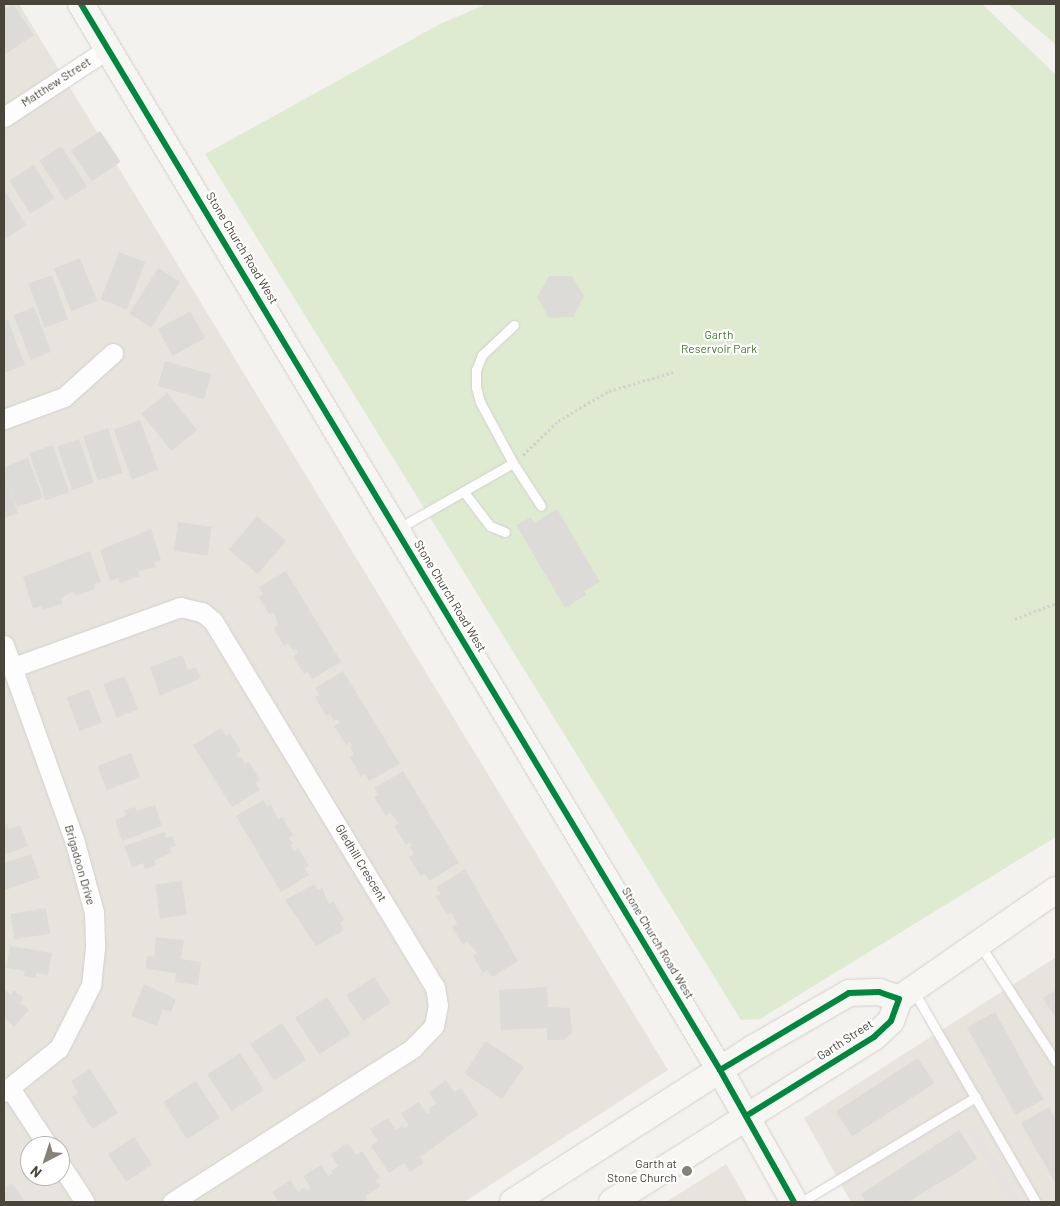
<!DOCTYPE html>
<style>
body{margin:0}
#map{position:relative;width:1060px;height:1206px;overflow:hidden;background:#f3f2ef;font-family:Barlow,sans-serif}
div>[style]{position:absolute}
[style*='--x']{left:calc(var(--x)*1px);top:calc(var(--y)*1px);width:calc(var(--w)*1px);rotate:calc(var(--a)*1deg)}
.residential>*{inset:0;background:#e7e4dd}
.green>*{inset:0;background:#dfebd1}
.parking>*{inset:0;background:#e5e3e0;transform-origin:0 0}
.building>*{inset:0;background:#dddbd7;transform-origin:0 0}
.path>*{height:3px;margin-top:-1.5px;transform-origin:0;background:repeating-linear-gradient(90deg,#d3d2cd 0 2.5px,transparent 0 5px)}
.roads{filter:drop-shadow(0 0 1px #d1d0cc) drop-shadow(0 0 1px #d1d0cc)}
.lane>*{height:9px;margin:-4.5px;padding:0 4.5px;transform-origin:4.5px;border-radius:4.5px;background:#fdfdfd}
.street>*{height:19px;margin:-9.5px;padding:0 9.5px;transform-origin:9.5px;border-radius:9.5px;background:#fdfdfd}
.secondary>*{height:26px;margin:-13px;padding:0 13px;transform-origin:13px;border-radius:13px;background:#f7f6f2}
.cycleway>*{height:6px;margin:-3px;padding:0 3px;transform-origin:3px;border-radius:3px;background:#00873e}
.dots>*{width:14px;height:14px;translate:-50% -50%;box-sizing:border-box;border:2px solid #fff;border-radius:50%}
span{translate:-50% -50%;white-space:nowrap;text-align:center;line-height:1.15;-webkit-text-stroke:4.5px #fff;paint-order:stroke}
.street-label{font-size:12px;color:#49453a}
.park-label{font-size:12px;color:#467831}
.poi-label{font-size:12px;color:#49453a}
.right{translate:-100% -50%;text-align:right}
.frame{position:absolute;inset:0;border:5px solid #49453a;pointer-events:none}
.north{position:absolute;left:20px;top:1136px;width:50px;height:50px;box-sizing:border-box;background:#fff;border:1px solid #b6b5b0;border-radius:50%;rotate:220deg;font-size:14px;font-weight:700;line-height:20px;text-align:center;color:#49453a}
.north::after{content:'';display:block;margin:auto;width:18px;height:22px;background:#848279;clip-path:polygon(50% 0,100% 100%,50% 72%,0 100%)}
</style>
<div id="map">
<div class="residential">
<i style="clip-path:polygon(evenodd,4px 4px,19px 4px,668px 1070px,464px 1202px,4px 1202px,4px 4px,30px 1146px,60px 1146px,60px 1176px,30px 1176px,30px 1146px)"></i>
<i style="clip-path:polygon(1056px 957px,1056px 1202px,851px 1202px,804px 1118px)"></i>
<i style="clip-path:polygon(726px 1164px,748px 1202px,666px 1202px)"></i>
</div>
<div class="green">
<i style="clip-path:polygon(487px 4px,982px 4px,1056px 75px,1056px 837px,760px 1019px,741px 1020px,205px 154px,440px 24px)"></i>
<i style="clip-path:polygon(1008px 4px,1056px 4px,1056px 45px)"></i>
</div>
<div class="parking">
<i style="left:973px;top:1125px;width:91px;height:9px;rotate:58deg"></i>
</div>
<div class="building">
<i style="clip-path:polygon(13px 4px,34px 35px,4px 55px,4px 9px)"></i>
<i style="left:100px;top:131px;width:37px;height:35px;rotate:56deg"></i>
<i style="left:61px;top:146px;width:48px;height:26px;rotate:57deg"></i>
<i style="left:34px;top:165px;width:39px;height:29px;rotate:58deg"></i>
<i style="clip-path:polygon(4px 189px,26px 225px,5px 239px,4px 237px)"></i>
<i style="left:119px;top:252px;width:28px;height:51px;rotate:21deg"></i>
<i style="left:80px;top:258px;width:46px;height:28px;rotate:68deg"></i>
<i style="left:158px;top:268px;width:26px;height:54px;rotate:32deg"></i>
<i style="left:52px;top:275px;width:47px;height:25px;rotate:70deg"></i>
<i style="clip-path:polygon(549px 276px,572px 276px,584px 296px,573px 317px,549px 318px,537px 297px)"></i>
<i style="left:34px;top:307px;width:48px;height:22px;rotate:69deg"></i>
<i style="left:190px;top:311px;width:31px;height:37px;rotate:61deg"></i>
<i style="clip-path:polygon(8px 320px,25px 365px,4px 373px,4px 321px)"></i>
<i style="left:165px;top:361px;width:48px;height:26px;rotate:16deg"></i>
<i style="left:167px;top:393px;width:48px;height:33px;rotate:51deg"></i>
<i style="left:140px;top:420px;width:53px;height:28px;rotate:70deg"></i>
<i style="left:108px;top:428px;width:47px;height:26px;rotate:72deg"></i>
<i style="left:79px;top:439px;width:46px;height:23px;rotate:71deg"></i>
<i style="left:53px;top:445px;width:50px;height:25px;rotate:71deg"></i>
<i style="clip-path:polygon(28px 458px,43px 498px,17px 507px,7px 481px,18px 513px,4px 518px,4px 467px)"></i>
<i style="clip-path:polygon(557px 509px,600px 582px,584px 591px,586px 595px,565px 608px,516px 525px,531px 517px,534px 523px)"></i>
<i style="left:257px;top:516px;width:38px;height:44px;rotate:40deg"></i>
<i style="left:178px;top:522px;width:34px;height:29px;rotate:8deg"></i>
<i style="clip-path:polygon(151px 529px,161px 560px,154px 562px,156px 567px,138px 571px,140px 576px,120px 583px,118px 578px,110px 581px,100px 550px)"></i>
<i style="clip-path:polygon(90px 551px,101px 582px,94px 584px,95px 589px,75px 596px,73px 592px,68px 594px,61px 598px,63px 603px,43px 610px,41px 606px,33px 608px,23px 577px)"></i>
<i style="clip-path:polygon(286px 571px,341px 662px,312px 679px,308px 672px,304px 674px,293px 656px,298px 653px,295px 649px,293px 650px,288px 643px,284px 646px,274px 628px,278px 625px,276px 617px,273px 612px,269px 614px,259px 597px,263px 594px,259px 587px)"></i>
<i style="clip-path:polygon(182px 655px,188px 670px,196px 667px,201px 678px,160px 696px,150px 667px)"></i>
<i style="clip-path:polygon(343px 671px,400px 764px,369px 781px,365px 774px,361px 777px,350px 757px,354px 754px,350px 747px,352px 746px,350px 742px,346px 745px,334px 726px,339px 723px,337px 719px,334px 721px,330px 714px,326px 716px,315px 697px,319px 695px,315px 688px)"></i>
<i style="left:125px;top:676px;width:36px;height:23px;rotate:69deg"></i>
<i style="left:89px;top:689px;width:36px;height:24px;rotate:69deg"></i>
<i style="clip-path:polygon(221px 728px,226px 736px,230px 733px,241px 751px,236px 754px,239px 759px,241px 757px,245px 764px,249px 762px,260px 780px,256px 783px,260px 790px,232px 807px,193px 745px)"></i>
<i style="left:131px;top:753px;width:26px;height:36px;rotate:69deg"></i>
<i style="clip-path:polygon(403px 771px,459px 863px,429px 881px,425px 874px,421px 876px,409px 857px,414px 854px,410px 847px,412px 846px,410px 842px,406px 845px,394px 826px,399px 823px,390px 813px,386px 816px,374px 797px,379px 795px,374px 788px)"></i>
<i style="clip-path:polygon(263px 800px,267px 807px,271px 804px,278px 820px,282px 817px,293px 835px,289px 838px,293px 844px,290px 845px,294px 851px,298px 848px,309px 866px,305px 868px,309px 875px,281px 892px,236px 816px)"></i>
<i style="clip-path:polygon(155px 805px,162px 826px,122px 841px,115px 820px,126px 816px,124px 810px,135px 807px,137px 811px)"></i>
<i style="clip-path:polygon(7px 824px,9px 829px,20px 825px,28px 846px,4px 855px,4px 825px)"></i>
<i style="clip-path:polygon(165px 832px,166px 838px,173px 836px,176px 846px,170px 848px,172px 853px,154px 860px,156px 865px,145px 869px,143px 863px,132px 867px,124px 846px)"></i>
<i style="clip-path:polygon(31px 854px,40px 878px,5px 890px,4px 863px)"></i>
<i style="clip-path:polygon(465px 869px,518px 961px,492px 977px,487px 970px,483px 973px,473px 956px,477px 953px,473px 948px,467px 942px,463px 945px,452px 927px,457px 925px,454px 917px,451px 912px,447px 914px,436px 896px,441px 894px,436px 887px)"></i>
<i style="left:182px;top:881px;width:34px;height:27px;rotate:82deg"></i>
<i style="clip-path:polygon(314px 884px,318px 890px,322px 888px,329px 904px,333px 901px,344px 920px,340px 923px,344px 930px,316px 946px,285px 900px)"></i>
<i style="left:46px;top:908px;width:26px;height:36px;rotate:81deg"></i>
<i style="clip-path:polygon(156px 937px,184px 940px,181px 959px,201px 962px,198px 985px,175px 982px,176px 973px,146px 969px,147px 956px,154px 957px)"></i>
<i style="clip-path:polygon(10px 946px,52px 953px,48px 975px,36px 973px,36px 978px,24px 976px,25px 971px,6px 968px)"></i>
<i style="left:374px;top:977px;width:31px;height:33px;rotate:57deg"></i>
<i style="clip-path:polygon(144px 984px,176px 999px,171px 1012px,163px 1009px,157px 1026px,131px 1016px)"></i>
<i style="clip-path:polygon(547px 987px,548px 1007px,570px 1008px,572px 1033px,564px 1040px,547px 1040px,547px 1028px,501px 1030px,499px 990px)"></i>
<i style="clip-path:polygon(4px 989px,11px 995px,14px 990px,23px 998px,20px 1003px,29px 1010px,14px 1027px,4px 1018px)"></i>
<i style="clip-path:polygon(1056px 990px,1056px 1019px,1043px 998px)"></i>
<i style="left:327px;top:997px;width:44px;height:38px;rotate:57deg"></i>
<i style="left:995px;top:1012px;width:100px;height:32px;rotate:61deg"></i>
<i style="left:282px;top:1023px;width:44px;height:38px;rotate:57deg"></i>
<i style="left:486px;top:1041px;width:46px;height:39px;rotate:34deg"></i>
<i style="left:240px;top:1053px;width:44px;height:39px;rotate:57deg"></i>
<i style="left:918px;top:1058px;width:30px;height:98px;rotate:57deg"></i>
<i style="clip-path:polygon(90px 1069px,118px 1113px,92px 1129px,72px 1097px,78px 1093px,71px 1081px)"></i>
<i style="clip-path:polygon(446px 1080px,454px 1092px,461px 1088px,478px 1115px,420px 1157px,424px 1163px,410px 1172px,404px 1163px,389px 1173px,371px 1146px,378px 1141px,370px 1129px,388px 1118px,396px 1130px,402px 1126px,404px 1129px,409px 1125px,401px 1113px,419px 1102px,427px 1114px,431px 1111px,429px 1108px,436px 1104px,429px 1092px)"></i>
<i style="left:196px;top:1081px;width:44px;height:39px;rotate:57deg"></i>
<i style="clip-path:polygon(1049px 1107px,1056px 1120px,1056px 1184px,1021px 1123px)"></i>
<i style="clip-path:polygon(959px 1130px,977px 1158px,964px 1168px,908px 1202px,866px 1202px,861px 1194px)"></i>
<i style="left:134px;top:1137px;width:33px;height:31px;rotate:57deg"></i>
<i style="clip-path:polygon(348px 1143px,356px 1155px,362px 1151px,380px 1178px,376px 1180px,381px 1186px,366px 1196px,368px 1199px,363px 1202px,279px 1202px,272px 1192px,290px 1180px,298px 1192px,304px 1188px,306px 1191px,311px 1188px,303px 1176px,321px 1165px,328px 1176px,333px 1174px,331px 1171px,338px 1166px,331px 1154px)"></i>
<i style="clip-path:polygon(12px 1183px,25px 1202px,4px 1202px,4px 1189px)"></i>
</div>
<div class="path">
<i style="--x:523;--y:455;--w:49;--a:-44.2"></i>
<i style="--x:558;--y:421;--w:59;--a:-30.5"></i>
<i style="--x:609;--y:391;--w:67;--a:-16.5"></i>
<i style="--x:1015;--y:619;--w:44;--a:-21.3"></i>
</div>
<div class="roads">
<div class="lane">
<i style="--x:513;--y:463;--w:51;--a:56.9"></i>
<i style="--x:464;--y:492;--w:43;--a:52.6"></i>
<i style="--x:490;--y:526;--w:16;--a:22"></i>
<i style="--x:399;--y:528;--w:131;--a:-29.7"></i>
<i style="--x:513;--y:463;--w:69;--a:-118.4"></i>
<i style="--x:480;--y:402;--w:16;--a:-105"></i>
<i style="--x:476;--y:387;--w:17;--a:-90"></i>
<i style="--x:476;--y:370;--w:16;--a:-68"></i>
<i style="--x:482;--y:355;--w:44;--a:-43.2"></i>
<i style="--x:980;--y:945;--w:140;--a:57"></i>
<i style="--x:913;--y:990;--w:245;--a:59.9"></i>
<i style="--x:801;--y:1202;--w:204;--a:-31"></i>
</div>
<div class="street">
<i style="--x:4;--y:117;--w:126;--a:-33.3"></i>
<i style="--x:4;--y:419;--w:64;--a:-20.1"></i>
<i style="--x:64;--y:397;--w:66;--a:-41.9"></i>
<i style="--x:4;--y:645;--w:206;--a:70.2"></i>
<i style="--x:74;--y:839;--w:76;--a:74.7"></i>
<i style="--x:94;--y:912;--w:36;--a:88"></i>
<i style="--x:95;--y:948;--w:37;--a:96"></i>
<i style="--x:91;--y:985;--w:71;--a:116.9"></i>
<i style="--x:59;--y:1048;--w:70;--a:141.3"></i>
<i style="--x:11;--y:668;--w:180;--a:-19.8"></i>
<i style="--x:180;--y:607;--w:23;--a:13"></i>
<i style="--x:202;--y:612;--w:14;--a:39"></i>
<i style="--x:213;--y:621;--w:428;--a:58.8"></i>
<i style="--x:435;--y:987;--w:18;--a:81"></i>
<i style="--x:438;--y:1005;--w:21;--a:101"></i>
<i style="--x:434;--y:1026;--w:30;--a:134"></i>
<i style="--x:413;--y:1048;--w:286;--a:147.4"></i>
<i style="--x:10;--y:1088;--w:69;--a:56.8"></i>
<i style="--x:60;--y:1164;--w:45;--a:56.7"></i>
</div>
<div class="secondary">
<i style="--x:81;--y:4;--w:1243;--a:59.06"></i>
<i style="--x:720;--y:1070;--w:151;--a:60.7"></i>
<i style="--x:513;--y:1202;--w:284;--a:-32.6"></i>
<i style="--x:752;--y:1049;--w:112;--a:-30"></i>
<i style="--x:849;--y:993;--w:30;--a:-2"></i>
<i style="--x:879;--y:992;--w:21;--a:19"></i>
<i style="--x:612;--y:1202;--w:310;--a:-32.2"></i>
<i style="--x:874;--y:1037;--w:23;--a:-43"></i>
<i style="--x:891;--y:1021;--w:23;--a:-70"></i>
<i style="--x:899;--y:999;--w:191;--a:-34.8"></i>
</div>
</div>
<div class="cycleway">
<i style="--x:81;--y:4;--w:1243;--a:59.06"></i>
<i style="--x:720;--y:1070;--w:151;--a:60.7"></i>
<i style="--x:720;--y:1070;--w:150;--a:-30.8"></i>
<i style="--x:849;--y:993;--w:30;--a:-2"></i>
<i style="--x:879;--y:992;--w:21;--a:19"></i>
<i style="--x:899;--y:999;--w:23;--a:110"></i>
<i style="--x:891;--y:1021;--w:23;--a:137"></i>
<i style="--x:874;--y:1037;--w:150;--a:148.3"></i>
</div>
<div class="dots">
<i style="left:687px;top:1171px;background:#848279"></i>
</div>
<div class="street-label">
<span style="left:56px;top:82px;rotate:-33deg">Matthew Street</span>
<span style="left:242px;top:248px;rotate:59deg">Stone Church Road West</span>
<span style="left:450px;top:596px;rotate:59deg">Stone Church Road West</span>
<span style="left:361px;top:863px;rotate:59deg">Gledhill Crescent</span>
<span style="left:80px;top:865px;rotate:74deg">Brigadoon Drive</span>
<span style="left:658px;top:943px;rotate:59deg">Stone Church Road West</span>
<span style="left:845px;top:1040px;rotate:-33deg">Garth Street</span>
</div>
<div class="park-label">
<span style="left:719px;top:342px">Garth<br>Reservoir Park</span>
</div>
<div class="poi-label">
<span class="right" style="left:677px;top:1171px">Garth at<br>Stone Church</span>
</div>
<div class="frame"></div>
<div class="north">N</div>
</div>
